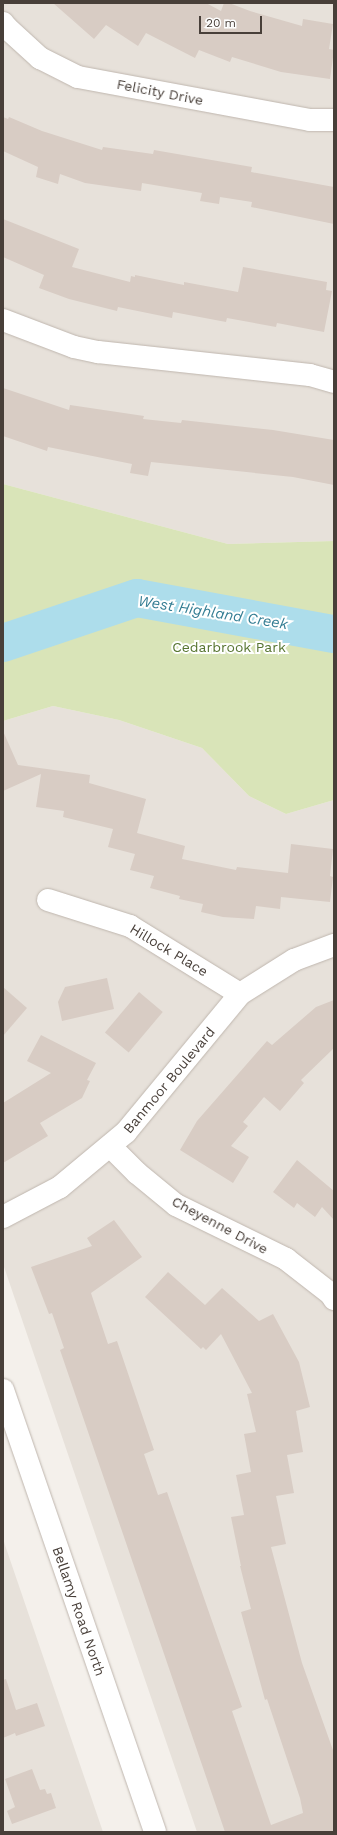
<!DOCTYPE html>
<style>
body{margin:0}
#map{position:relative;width:337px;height:1835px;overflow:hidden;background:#f4f0eb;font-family:"Work Sans",sans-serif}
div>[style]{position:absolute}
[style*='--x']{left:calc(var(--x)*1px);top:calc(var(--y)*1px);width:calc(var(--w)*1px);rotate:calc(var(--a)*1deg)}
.residential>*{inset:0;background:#e7e1da}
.green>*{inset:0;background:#d9e4b8}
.river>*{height:38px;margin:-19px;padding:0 19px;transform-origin:19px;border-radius:19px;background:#adddeb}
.building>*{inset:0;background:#d8ccc4;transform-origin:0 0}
.roads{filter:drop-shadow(0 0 1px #bfb6ae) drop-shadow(0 0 1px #bfb6ae)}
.minor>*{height:22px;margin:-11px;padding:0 11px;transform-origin:11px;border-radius:11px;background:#fff}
span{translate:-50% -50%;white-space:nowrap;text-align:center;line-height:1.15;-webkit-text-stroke:4px #fff;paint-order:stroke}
.street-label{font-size:14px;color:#483f39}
.park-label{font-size:14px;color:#577531}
.water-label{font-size:15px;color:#357e94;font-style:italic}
.frame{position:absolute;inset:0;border:4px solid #483f39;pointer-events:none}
.scale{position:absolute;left:199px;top:16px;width:63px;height:18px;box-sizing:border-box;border:2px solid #483f39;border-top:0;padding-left:5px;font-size:12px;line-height:14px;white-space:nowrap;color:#483f39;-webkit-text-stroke:3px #fff;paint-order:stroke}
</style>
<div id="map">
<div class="residential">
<i style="clip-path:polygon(3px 3px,334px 3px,334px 541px,228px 544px,3px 484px)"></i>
<i style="clip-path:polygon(53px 706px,119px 720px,202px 748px,249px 796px,286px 814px,334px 800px,334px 1832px,197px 1832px,3px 1264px,3px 721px)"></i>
<i style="clip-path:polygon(3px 1538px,5px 1545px,103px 1832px,3px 1832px)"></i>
</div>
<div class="green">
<i style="clip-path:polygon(3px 484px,228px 544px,334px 541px,334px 800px,286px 814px,249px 796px,202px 748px,119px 720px,53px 706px,3px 721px)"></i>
</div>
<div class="river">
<i style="--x:3;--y:643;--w:141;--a:-18.6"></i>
<i style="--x:137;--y:598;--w:200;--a:10.4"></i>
</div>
<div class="building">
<i style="clip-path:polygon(53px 3px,206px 3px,221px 11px,224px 3px,229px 3px,250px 11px,302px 26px,303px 19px,333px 24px,329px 49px,334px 50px,330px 79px,281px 72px,232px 57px,230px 62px,199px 50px,195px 58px,146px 33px,138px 46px,106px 25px,94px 39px)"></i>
<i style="clip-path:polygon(3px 117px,8px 119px,9px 117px,42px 131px,102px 150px,103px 147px,153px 154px,154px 150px,252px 167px,251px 172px,334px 187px,334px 224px,251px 207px,252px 202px,220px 197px,219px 204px,200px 201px,202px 193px,142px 183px,141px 191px,85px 183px,60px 174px,58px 184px,36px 177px,38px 167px,3px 151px)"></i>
<i style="clip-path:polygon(3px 219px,79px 249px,72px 267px,130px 282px,131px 276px,135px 277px,135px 275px,184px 285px,184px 282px,238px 292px,243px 267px,327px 282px,326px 290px,332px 291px,324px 332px,277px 323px,276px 327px,227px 318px,226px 322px,173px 312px,172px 318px,118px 307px,117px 311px,69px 299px,39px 288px,44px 275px,3px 257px)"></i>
<i style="clip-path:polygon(3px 388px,69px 410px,70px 405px,144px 416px,143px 419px,181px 423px,182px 420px,273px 430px,334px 440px,334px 485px,293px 477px,151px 462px,148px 476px,130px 473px,132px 464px,48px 447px,47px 451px,3px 436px)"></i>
<i style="clip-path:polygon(3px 731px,18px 765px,90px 775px,89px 783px,146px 799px,137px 833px,185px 846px,182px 859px,236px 870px,237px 867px,288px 873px,291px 844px,333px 849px,330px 876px,333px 877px,330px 902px,281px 897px,280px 909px,256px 906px,254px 919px,223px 917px,201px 912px,203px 904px,179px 899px,180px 896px,150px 888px,154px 876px,130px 870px,135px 854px,108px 847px,113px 829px,63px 817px,64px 811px,36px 807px,41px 774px,3px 791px)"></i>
<i style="clip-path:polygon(107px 978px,114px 1009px,62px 1021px,58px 1002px,65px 987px)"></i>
<i style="clip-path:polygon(3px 987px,27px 1008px,3px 1036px)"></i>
<i style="left:139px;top:992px;width:31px;height:53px;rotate:40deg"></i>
<i style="clip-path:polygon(334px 1000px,334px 1048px,301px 1080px,304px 1083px,280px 1111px,264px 1097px,243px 1122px,248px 1126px,231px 1146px,249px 1157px,233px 1183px,180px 1150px,197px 1121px,267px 1041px,272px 1045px,316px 1007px)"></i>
<i style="clip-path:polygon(41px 1035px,96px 1063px,87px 1080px,90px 1081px,82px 1098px,40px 1123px,48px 1136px,3px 1163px,3px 1103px,51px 1073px,27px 1061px)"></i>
<i style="clip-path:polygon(297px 1160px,334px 1191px,334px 1220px,322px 1207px,315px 1217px,297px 1203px,294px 1208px,273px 1192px)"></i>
<i style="clip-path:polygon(114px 1220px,142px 1257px,91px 1293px,108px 1344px,117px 1341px,154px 1450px,144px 1454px,158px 1495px,167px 1492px,242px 1707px,232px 1711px,271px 1825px,303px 1813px,300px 1798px,267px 1699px,265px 1700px,241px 1612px,251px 1609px,240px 1566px,241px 1566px,231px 1517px,244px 1515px,236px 1475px,251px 1472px,244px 1434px,256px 1432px,247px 1394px,252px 1393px,221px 1334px,206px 1350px,203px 1347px,201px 1349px,145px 1297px,168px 1272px,205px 1305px,222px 1288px,259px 1321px,273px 1314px,299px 1362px,310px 1407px,296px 1411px,303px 1452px,287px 1455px,294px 1493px,276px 1496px,286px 1544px,271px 1547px,302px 1663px,334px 1753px,334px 1832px,225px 1832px,60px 1350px,64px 1348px,52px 1313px,49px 1314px,31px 1267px,92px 1246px,87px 1238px)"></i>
<i style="clip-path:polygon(6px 1679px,16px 1710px,37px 1703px,45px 1726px,16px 1736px,15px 1733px,3px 1738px,3px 1680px)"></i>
<i style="clip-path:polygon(32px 1769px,40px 1790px,45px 1789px,47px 1794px,51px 1793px,56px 1808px,12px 1824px,7px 1811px,15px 1807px,5px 1779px)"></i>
</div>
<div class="roads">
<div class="minor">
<i style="--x:3;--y:23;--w:6;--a:51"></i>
<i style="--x:7;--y:28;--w:45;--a:42.3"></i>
<i style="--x:40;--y:58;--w:42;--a:26.6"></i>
<i style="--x:78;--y:77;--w:236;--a:10.5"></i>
<i style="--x:310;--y:120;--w:24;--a:0"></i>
<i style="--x:3;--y:320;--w:76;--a:20.8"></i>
<i style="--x:74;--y:347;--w:25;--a:12"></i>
<i style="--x:98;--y:352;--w:213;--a:6.2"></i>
<i style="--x:310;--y:375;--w:25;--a:16"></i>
<i style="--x:48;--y:900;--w:86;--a:17.6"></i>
<i style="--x:130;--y:926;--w:129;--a:31.7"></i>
<i style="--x:110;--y:1146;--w:38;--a:45"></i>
<i style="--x:137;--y:1173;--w:50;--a:39.4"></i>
<i style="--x:176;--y:1205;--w:123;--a:26.1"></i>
<i style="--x:286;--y:1259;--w:57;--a:37.9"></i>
<i style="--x:331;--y:1294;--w:6;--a:59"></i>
<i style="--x:3;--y:1217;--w:64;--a:-27.8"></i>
<i style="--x:60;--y:1187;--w:86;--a:-39.8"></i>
<i style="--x:126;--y:1132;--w:179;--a:-50.4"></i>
<i style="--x:240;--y:994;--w:64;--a:-32.2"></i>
<i style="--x:294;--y:960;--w:43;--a:-20.6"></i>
<i style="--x:3;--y:1390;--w:467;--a:71"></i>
</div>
</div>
<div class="street-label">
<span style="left:160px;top:92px;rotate:11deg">Felicity Drive</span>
<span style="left:169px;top:950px;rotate:31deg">Hillock Place</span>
<span style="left:169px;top:1080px;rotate:-50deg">Banmoor Boulevard</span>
<span style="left:220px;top:1225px;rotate:28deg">Cheyenne Drive</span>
<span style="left:79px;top:1611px;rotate:71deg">Bellamy Road North</span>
</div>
<div class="park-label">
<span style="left:229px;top:647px">Cedarbrook Park</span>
</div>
<div class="water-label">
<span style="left:213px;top:613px;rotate:9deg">West Highland Creek</span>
</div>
<div class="frame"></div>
<div class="scale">20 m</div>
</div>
